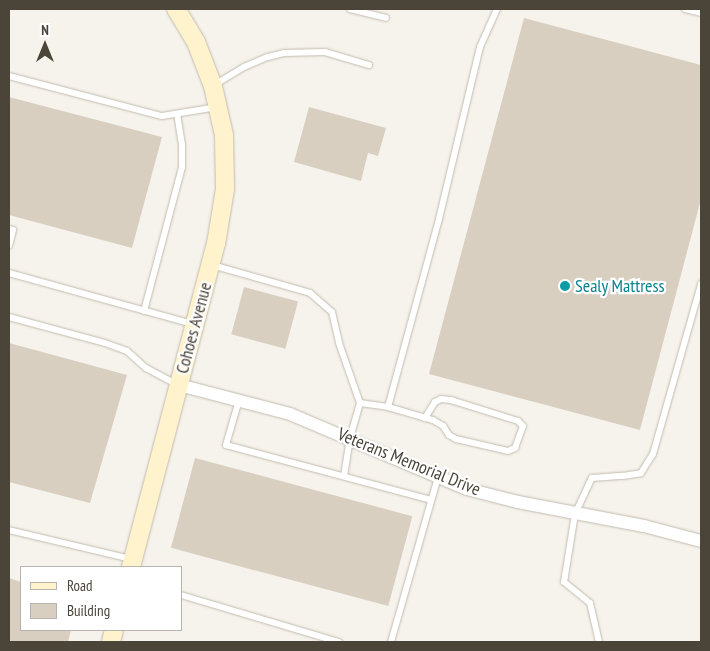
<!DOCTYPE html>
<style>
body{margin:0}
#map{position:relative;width:710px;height:651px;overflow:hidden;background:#f6f3ec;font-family:"PT Sans Narrow",sans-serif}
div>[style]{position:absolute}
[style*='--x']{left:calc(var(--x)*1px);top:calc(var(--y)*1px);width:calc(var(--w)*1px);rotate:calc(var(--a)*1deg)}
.building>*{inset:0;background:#d8cfc1;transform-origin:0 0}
.roads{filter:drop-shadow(0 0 1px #c2bbae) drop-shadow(0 0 1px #c2bbae)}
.lane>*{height:6px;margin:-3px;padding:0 3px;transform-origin:3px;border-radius:3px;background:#fff}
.street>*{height:12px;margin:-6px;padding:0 6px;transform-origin:6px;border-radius:6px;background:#fff}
.secondary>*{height:18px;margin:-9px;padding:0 9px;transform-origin:9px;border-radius:9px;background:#fff3cd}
.dots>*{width:14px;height:14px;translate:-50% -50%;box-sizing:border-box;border:2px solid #fff;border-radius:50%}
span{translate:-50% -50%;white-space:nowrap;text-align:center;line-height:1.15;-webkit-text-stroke:4.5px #fff;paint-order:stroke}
.culture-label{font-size:18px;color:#0d838f}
.left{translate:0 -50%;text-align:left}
.street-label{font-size:18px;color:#4b4439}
.frame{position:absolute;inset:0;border:10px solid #4b4439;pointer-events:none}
.legend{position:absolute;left:20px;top:566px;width:162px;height:65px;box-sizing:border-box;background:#fff;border:1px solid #b7b4b0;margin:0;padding:6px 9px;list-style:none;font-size:15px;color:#4b4439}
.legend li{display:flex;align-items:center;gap:10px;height:25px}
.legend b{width:25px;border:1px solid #b7b4b0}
.north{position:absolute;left:20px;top:20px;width:50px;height:50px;-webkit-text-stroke:4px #fff;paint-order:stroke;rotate:0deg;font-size:14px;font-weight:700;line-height:20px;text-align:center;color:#4b4439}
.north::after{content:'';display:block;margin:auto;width:18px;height:22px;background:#4b4439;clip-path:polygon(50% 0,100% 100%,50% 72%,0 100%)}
</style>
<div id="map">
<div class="building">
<i style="clip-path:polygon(524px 18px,701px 65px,701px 199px,640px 430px,429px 374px)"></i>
<i style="clip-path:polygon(9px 97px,162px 137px,132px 248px,9px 215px)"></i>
<i style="clip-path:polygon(309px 107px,386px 128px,378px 156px,368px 153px,361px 181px,294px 162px)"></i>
<i style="left:244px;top:287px;width:56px;height:49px;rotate:15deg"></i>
<i style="clip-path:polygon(9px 343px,127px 375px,90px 503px,9px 482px)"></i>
<i style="left:195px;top:458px;width:225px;height:93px;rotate:15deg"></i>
<i style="clip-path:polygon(9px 578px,21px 582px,21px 630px,71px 630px,68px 642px,9px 642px)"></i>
</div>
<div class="roads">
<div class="lane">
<i style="--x:350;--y:9;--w:37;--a:14"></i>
<i style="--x:685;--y:9;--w:16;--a:14"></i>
<i style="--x:9;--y:76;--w:158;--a:14.7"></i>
<i style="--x:162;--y:116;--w:56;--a:-9.3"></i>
<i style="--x:214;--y:85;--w:35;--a:-31"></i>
<i style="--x:244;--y:67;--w:26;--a:-23"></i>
<i style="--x:268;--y:57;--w:16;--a:-14"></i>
<i style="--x:284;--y:53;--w:41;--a:-1.4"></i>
<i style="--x:325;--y:52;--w:46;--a:16.5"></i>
<i style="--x:9;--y:229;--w:4;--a:14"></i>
<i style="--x:13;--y:230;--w:16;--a:104"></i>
<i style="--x:212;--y:265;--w:102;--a:15.9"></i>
<i style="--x:310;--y:293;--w:29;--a:41"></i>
<i style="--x:332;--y:312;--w:32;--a:77"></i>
<i style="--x:339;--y:343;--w:64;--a:70.7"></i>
<i style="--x:9;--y:273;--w:191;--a:15.5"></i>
<i style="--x:144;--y:311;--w:149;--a:-75.2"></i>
<i style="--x:182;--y:167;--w:22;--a:-90"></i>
<i style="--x:182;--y:145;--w:31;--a:-99"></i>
<i style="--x:9;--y:317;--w:99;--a:15.2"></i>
<i style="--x:105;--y:343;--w:23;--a:20"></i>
<i style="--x:127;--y:351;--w:25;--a:42"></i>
<i style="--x:146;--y:368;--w:36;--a:28"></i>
<i style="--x:239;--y:400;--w:47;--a:106.1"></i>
<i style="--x:226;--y:445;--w:212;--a:15"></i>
<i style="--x:388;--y:407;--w:47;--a:16.1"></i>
<i style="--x:433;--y:420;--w:12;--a:31"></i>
<i style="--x:443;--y:426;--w:11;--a:56"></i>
<i style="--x:449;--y:435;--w:8;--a:30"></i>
<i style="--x:456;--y:439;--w:53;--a:13"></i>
<i style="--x:508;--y:451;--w:8;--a:-23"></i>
<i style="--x:515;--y:448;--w:23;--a:-70"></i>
<i style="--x:523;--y:426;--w:7;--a:-135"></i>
<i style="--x:518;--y:421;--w:70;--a:-162.6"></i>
<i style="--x:451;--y:400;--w:10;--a:-174"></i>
<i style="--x:441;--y:399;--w:7;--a:153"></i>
<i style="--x:435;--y:402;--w:19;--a:122"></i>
<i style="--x:344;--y:476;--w:38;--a:-81"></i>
<i style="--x:350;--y:438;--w:36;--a:-74"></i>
<i style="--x:360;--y:403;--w:28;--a:8"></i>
<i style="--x:388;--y:407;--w:195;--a:-74.8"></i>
<i style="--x:439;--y:219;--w:177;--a:-76.6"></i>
<i style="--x:480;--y:47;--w:42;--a:-65.9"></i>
<i style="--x:9;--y:530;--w:125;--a:13.4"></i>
<i style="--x:181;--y:595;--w:165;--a:16.6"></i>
<i style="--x:391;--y:642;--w:172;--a:-74.1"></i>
<i style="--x:599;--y:642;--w:40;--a:-103"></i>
<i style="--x:590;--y:603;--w:33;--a:-141"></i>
<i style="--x:564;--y:582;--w:69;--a:-80.8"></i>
<i style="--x:575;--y:514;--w:40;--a:-65"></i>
<i style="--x:592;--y:478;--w:31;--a:-4"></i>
<i style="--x:623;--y:476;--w:18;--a:-9"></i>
<i style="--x:641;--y:473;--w:22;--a:-58"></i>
<i style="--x:653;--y:454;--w:177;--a:-74.2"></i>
</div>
<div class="street">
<i style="--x:179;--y:385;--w:115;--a:14.6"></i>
<i style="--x:290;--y:414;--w:192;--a:23"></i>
<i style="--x:467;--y:489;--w:53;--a:14.3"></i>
<i style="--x:518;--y:502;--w:128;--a:10.8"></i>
<i style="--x:644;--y:526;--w:59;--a:14.7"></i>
</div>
<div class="secondary">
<i style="--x:131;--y:567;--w:334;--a:-75.3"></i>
<i style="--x:216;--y:244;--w:56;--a:-80.7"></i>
<i style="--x:225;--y:189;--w:54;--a:-91.1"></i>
<i style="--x:224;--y:135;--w:50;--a:-102.7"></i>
<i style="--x:213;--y:86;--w:47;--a:-111.1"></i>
<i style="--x:196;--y:42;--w:39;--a:-121"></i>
<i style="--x:111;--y:642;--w:12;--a:-76"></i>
</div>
</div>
<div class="dots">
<i style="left:565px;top:286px;background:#0f9aa8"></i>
</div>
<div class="culture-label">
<span class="left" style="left:575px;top:286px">Sealy Mattress</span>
</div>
<div class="street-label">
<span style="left:194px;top:328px;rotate:-75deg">Cohoes Avenue</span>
<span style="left:409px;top:462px;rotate:22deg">Veterans Memorial Drive</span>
</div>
<div class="frame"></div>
<ul class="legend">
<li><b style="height:6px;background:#fff3cd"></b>Road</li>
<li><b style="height:14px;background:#d8cfc1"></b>Building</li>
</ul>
<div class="north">N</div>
</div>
